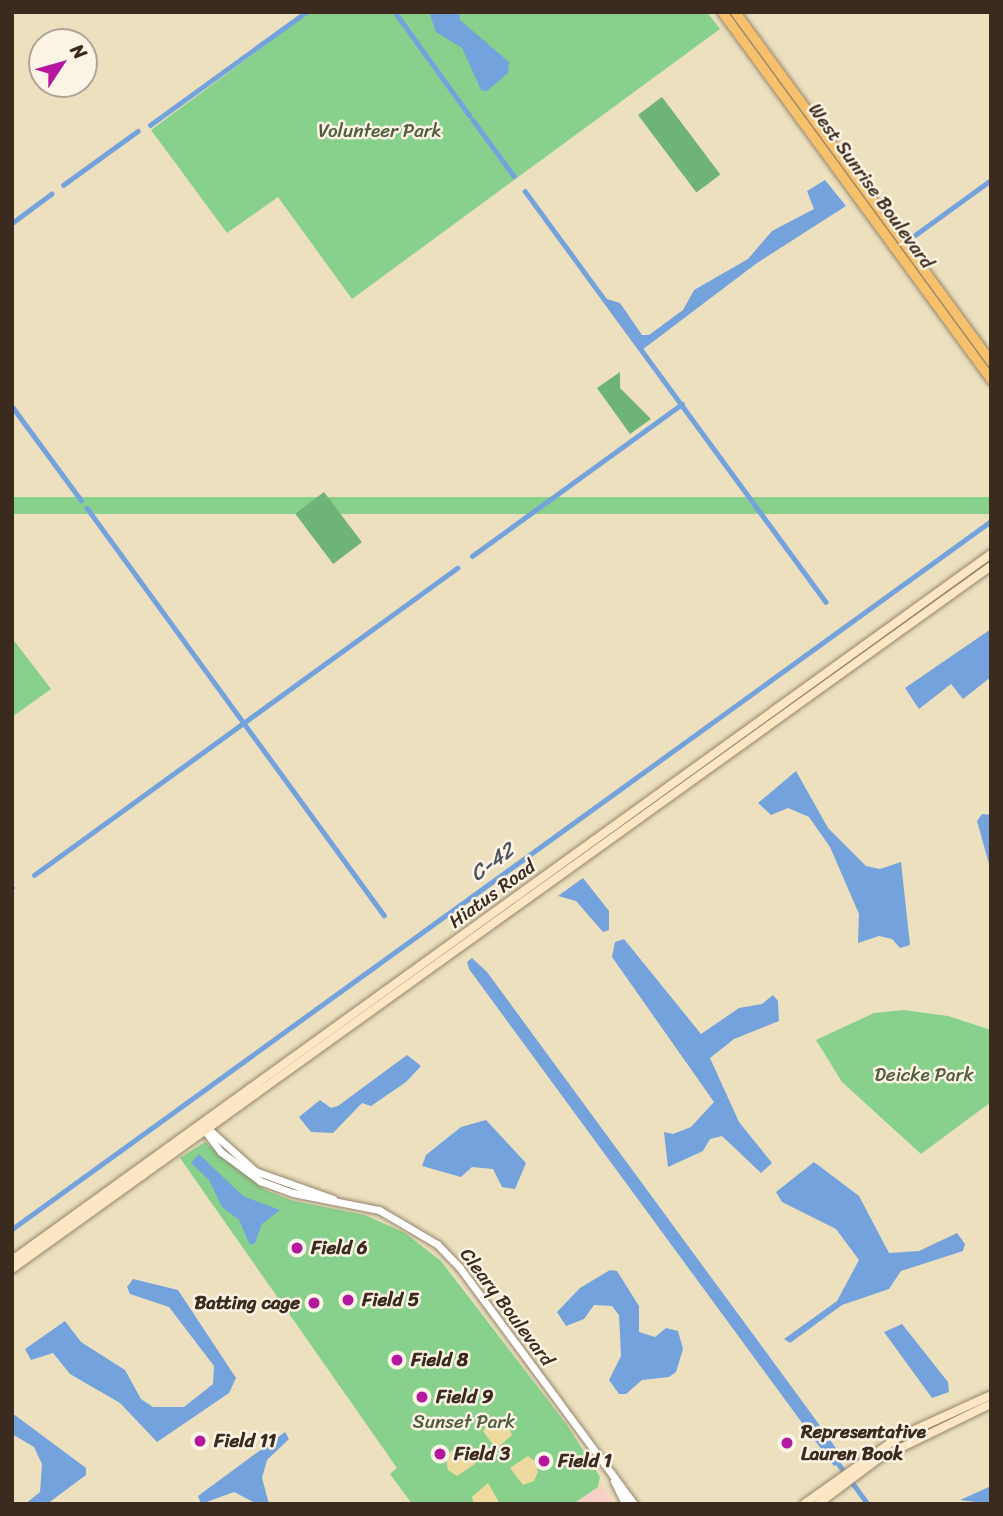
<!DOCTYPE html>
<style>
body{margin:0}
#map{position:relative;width:1003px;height:1516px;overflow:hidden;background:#ece0bf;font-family:Sriracha,sans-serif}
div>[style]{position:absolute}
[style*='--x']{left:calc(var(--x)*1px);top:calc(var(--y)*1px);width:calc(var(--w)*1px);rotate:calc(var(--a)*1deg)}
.built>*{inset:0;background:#f7d1c7}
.green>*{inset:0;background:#88d18d;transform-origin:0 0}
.forest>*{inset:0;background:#6eb378;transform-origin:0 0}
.sand>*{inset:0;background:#eeda9e}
.water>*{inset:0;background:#74a2dd}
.canal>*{height:4.5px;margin:-2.25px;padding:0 2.25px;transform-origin:2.25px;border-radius:2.25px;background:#74a2dd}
.roads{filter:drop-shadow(0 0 2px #94856e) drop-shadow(0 0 2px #94856e)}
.tertiary>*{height:7px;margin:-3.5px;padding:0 3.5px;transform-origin:3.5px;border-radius:3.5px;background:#fff}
.secondary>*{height:8px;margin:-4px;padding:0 4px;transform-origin:4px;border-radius:4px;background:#fce6c4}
.trunk>*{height:9px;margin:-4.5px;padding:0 4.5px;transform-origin:4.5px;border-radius:4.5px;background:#f7c06b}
.dots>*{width:19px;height:19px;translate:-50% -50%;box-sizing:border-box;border:4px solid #fcf5e5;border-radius:50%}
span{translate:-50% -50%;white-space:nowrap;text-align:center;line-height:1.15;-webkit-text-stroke:5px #fcf5e5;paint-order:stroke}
.park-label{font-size:19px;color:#525c3f}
.street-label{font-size:19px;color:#3b2a1e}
.poi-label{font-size:19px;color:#3b2a1e;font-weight:700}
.left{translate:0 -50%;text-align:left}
.right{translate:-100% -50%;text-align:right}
.water-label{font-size:21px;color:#4f5461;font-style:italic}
.frame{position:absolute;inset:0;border:14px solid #3b2a1e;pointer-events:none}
.north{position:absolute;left:28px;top:28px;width:70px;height:70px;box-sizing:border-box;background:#fcf5e5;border:2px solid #afa495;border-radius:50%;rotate:54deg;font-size:19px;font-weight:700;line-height:28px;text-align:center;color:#3b2a1e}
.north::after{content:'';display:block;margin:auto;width:24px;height:32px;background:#b5179e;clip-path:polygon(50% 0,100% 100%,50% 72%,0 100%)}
</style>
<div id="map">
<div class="built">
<i style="clip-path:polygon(601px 1484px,615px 1504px,573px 1504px,599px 1487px)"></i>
</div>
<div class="green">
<i style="clip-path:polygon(310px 12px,707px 12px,720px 29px,352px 299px,278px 197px,227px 233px,151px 130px)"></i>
<i style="left:991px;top:497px;width:17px;height:1211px;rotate:90deg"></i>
<i style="clip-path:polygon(12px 638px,51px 689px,12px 717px)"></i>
<i style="clip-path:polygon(904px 1010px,948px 1016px,991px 1030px,991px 1102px,921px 1154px,842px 1082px,816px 1040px,874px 1013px)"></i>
<i style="clip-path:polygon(205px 1142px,265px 1190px,294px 1201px,365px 1215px,405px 1233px,441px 1261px,567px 1425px,600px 1477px,598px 1487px,573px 1504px,412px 1504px,390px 1474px,397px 1468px,180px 1158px)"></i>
</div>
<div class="forest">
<i style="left:662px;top:97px;width:97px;height:30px;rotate:53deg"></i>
<i style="clip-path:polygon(620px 372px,620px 388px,651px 419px,630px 434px,597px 388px)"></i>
<i style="left:324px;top:492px;width:63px;height:36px;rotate:53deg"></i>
</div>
<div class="sand">
<i style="clip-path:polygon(500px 1420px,508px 1425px,512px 1435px,496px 1449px,483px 1431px,490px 1422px)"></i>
<i style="clip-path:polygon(461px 1448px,475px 1464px,457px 1476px,448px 1470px,446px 1460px,451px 1451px)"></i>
<i style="clip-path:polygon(528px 1456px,536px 1462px,538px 1472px,534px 1481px,523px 1485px,510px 1468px)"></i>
<i style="clip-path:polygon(488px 1483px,500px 1504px,474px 1504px,472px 1497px)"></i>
</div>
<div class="water">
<i style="clip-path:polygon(429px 12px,459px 12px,460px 20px,509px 62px,508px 73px,487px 91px,481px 90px,462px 48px,436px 32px)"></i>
<i style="clip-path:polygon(825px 180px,846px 206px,757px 263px,642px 350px,604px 298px,620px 303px,642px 335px,649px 335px,683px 310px,694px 290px,748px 259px,772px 231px,814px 209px,807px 191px)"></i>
<i style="clip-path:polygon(991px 629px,991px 677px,963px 699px,951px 684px,919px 709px,905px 688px)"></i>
<i style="clip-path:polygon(796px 771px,828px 828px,866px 866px,880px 869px,901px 862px,910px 945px,900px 948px,892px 939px,879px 936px,858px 943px,859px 914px,830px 847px,809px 817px,788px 808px,771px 815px,758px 803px)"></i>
<i style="clip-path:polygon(982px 814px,991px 815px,991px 871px,977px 821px)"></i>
<i style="clip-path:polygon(583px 878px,609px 911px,609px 930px,603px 932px,576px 901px,558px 896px)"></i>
<i style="clip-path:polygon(624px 939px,701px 1034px,739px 1008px,762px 1004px,773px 995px,778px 1001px,779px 1021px,734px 1039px,710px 1058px,739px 1122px,772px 1163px,761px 1173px,722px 1136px,710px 1139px,703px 1151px,668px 1167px,664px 1132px,673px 1134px,691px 1127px,714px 1102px,612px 957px,615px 942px)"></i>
<i style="clip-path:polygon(472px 958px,487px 972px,810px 1412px,843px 1458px,840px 1462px,834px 1466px,830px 1461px,469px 969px,467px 962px)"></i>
<i style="clip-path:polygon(407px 1055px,421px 1066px,406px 1082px,371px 1106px,362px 1103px,333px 1133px,311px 1132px,299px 1117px,320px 1100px,331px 1108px,338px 1106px)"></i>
<i style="clip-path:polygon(486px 1120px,526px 1163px,515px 1189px,502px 1187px,493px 1169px,472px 1167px,461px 1177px,422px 1166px,426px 1155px,461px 1127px)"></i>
<i style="clip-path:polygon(199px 1154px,243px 1196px,280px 1210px,262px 1224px,255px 1243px,250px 1245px,239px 1220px,222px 1207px,209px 1180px,191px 1163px)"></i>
<i style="clip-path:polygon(814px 1162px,859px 1196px,889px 1253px,919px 1251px,957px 1233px,965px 1244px,963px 1251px,901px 1271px,889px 1289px,842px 1305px,790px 1343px,784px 1339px,837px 1301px,859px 1260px,836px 1229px,782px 1202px,776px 1192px)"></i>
<i style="clip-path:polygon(610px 1270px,617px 1271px,639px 1306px,639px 1332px,655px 1337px,666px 1328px,678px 1331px,683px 1349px,676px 1372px,669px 1377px,642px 1380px,626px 1394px,619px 1394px,609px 1380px,621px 1356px,619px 1315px,612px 1306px,594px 1305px,584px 1319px,566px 1326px,557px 1312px,580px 1288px)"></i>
<i style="clip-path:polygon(133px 1279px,178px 1290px,236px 1378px,229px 1393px,157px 1442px,120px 1403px,70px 1374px,53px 1353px,31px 1360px,25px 1349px,65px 1321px,81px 1342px,125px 1370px,141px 1399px,153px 1407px,184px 1407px,213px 1384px,214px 1366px,169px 1307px,130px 1294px,127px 1287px)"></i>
<i style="clip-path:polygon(902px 1324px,948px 1382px,949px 1392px,932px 1398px,884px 1332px)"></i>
<i style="clip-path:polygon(12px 1413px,86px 1468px,86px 1475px,47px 1504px,25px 1504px,40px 1492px,42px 1464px,34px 1447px,12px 1434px)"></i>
<i style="clip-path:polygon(285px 1432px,289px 1439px,267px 1460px,262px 1478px,269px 1504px,257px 1504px,234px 1492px,201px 1504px,198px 1496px)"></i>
<i style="clip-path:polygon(991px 1486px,991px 1504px,960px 1500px)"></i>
</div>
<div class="canal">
<i style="--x:395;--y:12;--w:128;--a:54.2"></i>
<i style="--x:473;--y:120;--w:69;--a:53.8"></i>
<i style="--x:150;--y:125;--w:193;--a:-35.9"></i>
<i style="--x:63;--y:185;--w:92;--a:-35.8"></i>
<i style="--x:525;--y:191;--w:509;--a:53.78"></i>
<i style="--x:12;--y:223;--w:49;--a:-36.6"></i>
<i style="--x:915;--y:235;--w:94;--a:-35.9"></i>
<i style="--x:12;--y:406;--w:117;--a:53.7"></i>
<i style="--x:87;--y:508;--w:504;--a:53.88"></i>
<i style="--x:472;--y:556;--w:259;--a:-35.9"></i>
<i style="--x:34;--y:875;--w:523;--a:-35.97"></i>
<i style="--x:12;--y:888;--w:1;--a:0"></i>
<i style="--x:12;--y:1229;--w:1208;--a:-35.87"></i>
<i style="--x:835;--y:1459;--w:56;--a:53.7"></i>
</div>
<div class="roads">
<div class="tertiary">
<i style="--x:204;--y:1125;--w:69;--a:42"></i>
<i style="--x:255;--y:1171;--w:83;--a:19.7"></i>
<i style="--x:202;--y:1127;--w:31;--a:53"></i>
<i style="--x:221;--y:1152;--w:49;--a:36.6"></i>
<i style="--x:260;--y:1181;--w:35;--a:20"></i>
<i style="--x:293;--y:1193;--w:88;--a:11.2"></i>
<i style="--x:379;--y:1210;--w:67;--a:30.4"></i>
<i style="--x:437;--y:1244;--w:33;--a:46"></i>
<i style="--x:460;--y:1268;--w:293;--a:53.6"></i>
<i style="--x:614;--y:1481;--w:25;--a:64"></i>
</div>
<div class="secondary">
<i style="--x:12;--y:1260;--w:1207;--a:-35.8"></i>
<i style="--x:12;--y:1269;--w:1205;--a:-35.68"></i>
<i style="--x:804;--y:1504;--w:116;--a:-35.2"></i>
<i style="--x:899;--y:1437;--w:101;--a:-24.5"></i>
<i style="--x:818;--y:1504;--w:75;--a:-36.9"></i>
<i style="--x:878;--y:1459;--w:126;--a:-26"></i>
</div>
<div class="trunk">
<i style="--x:722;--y:12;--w:456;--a:53.8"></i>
<i style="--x:735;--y:12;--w:434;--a:53.8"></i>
</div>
</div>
<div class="dots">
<i style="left:297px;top:1248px;background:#b5179e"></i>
<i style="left:348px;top:1300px;background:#b5179e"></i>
<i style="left:314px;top:1303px;background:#b5179e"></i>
<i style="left:397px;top:1360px;background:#b5179e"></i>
<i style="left:422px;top:1397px;background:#b5179e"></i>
<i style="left:200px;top:1441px;background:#b5179e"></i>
<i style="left:787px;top:1443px;background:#b5179e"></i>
<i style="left:440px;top:1454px;background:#b5179e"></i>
<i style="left:544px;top:1461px;background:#b5179e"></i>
</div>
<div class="park-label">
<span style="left:380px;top:131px">Volunteer Park</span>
<span style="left:924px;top:1075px">Deicke Park</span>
<span style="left:464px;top:1422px">Sunset Park</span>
</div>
<div class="street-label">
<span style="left:871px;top:186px;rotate:54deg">West Sunrise Boulevard</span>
<span style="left:492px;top:894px;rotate:-36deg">Hiatus Road</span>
<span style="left:507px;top:1307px;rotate:53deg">Cleary Boulevard</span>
</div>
<div class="poi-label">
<span class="left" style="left:311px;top:1248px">Field 6</span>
<span class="left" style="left:362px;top:1300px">Field 5</span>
<span class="right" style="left:300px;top:1303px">Batting cage</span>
<span class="left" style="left:411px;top:1360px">Field 8</span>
<span class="left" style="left:436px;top:1397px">Field 9</span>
<span class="left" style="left:801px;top:1443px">Representative<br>Lauren Book</span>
<span class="left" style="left:214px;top:1441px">Field 11</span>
<span class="left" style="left:454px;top:1454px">Field 3</span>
<span class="left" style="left:558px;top:1461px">Field 1</span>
</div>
<div class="water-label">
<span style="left:492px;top:862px;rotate:-36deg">C-42</span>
</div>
<div class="frame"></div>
<div class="north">N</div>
</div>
